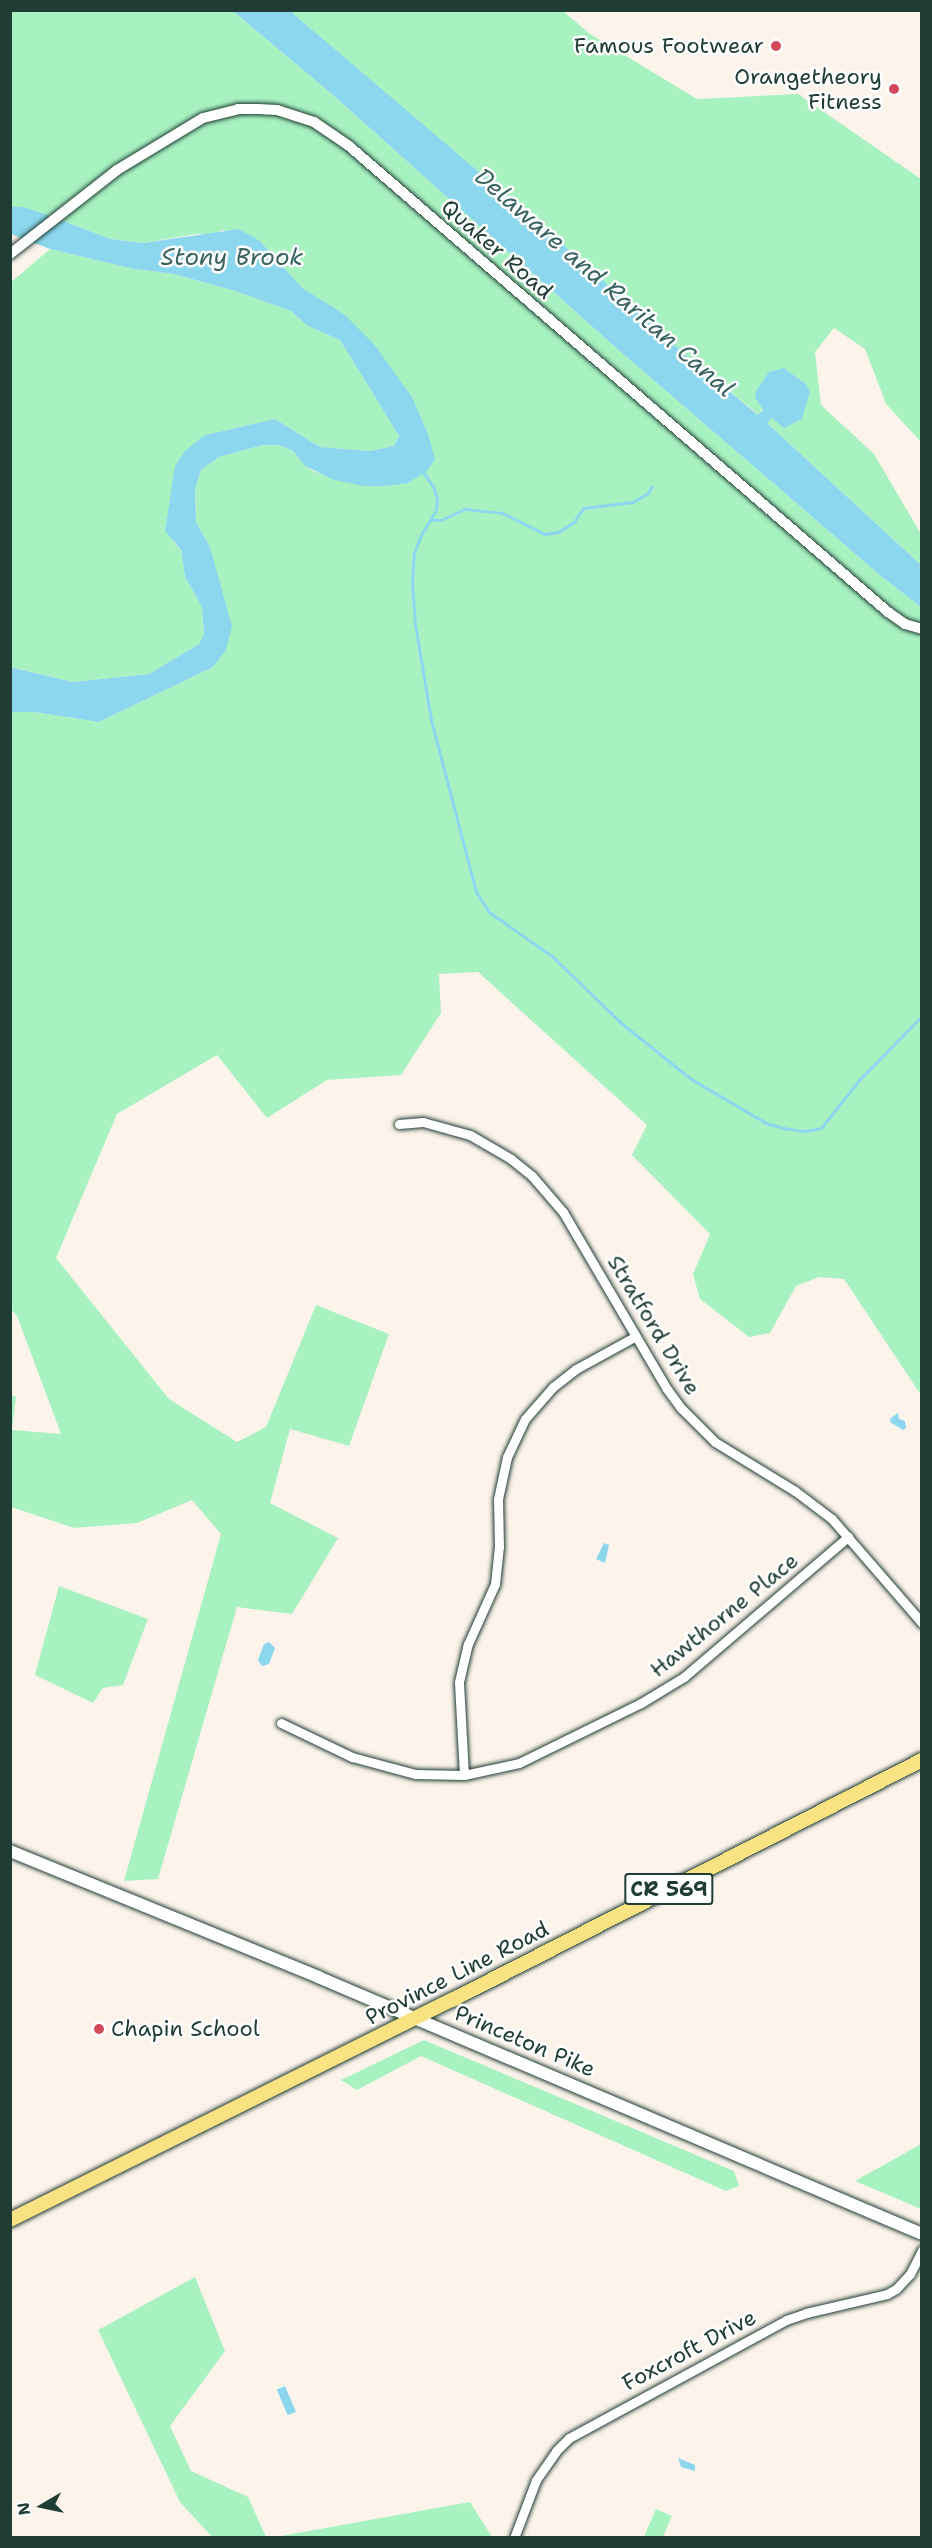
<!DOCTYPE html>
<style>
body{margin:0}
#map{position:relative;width:932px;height:2548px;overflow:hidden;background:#fcf3eb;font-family:"Shantell Sans",sans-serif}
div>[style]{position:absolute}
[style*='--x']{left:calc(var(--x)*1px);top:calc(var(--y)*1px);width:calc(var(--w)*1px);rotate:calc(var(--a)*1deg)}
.green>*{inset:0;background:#a8f2c1}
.water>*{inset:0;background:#8dd7ee;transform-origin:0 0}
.stream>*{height:3px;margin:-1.5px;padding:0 1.5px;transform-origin:1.5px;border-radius:1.5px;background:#8dd7ee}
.roads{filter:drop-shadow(0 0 2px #1f3d34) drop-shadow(0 0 2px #1f3d34)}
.minor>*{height:9px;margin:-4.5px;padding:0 4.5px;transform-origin:4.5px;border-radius:4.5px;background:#fff}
.tertiary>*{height:10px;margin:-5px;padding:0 5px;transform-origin:5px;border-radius:5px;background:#fff}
.secondary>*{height:12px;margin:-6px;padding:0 6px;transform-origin:6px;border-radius:6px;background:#fff}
.primary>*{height:14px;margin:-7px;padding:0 7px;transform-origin:7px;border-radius:7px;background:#f8e281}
.dots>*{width:16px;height:16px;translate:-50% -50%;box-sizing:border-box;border:3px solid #fff;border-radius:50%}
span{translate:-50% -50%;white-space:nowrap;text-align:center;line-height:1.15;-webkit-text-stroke:5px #fff;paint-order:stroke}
.shield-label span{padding:2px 4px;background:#fff;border:2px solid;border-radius:4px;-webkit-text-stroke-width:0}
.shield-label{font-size:21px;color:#1f3d34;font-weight:700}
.poi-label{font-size:22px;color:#1f3d34}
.right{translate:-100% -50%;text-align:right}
.left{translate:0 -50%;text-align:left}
.street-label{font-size:22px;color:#1f3d34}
.water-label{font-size:24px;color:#3a6462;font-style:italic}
.frame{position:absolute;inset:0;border:12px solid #1f3d34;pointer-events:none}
.north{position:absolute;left:12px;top:2476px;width:60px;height:60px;-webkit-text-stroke:4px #fff;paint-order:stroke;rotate:261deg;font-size:16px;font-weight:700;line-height:24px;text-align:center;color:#1f3d34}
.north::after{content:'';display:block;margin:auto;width:21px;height:27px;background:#1f3d34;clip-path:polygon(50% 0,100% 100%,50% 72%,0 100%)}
</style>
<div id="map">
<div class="green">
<i style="clip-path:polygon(11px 11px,233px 11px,334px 96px,614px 346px,882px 577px,921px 607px,921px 1395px,844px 1279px,819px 1277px,796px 1286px,770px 1333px,749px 1337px,700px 1299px,693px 1274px,710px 1234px,632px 1155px,647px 1125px,478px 972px,439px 974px,441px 1013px,401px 1075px,327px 1080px,267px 1118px,217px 1055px,117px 1114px,56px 1258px,169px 1399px,237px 1442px,266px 1427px,316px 1305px,389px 1334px,349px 1446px,290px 1429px,270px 1503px,338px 1538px,292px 1614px,237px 1607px,158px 1879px,124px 1881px,221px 1534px,192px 1500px,137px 1523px,74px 1528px,11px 1507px,11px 1395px,16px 1397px,12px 1430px,61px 1434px,17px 1316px,11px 1309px,11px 712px,34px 712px,99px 722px,213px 667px,210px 547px,196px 522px,195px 489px,201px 470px,219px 457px,263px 445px,279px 445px,293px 451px,305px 466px,315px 472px,365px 486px,386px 486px,427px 471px,344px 314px,302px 289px,260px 241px,223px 230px,209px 235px,196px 234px,143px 243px,111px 239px,42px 213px,24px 207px,11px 207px)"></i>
<i style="clip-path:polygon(290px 11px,563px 11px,590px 34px,697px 99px,798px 94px,921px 179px,921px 442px,886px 404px,865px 349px,834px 328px,815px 352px,821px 405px,874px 454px,921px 534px,921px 565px,767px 423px,806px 384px,784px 368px,759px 415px,689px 358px)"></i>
<i style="clip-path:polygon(50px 249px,134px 269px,174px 274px,235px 291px,291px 311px,308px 326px,340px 340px,399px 436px,394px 446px,370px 451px,320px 447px,275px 419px,205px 435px,174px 543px,181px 550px,185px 577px,202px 607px,204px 634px,199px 644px,149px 674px,73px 682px,11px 667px,10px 283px)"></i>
<i style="clip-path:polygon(59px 1586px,148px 1619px,123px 1685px,103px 1688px,93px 1703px,35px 1675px)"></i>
<i style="clip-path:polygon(424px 2040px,734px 2171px,739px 2186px,726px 2191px,421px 2056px,357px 2090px,341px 2080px)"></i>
<i style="clip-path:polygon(921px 2144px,921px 2209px,855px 2181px)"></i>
<i style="clip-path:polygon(195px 2277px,225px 2351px,170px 2426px,191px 2471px,248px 2497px,266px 2537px,212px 2537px,180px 2502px,98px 2330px)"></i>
<i style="clip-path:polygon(470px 2502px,492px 2537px,275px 2537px)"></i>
<i style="clip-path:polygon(656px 2509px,672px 2516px,663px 2537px,644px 2537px)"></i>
</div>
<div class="water">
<i style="clip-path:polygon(233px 11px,290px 11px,540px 224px,689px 358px,758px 415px,763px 410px,755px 397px,756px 391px,769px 372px,784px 368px,806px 384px,810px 392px,802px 419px,784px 428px,772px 418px,767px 423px,921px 565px,921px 607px,882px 577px,614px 346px,334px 96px)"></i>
<i style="clip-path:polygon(11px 207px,24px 207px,42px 213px,111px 239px,143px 243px,239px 229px,260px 241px,302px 288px,344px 314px,374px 344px,412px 397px,428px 434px,435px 459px,427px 471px,408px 483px,386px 486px,364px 486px,334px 480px,305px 466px,293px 451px,279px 445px,263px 445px,219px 457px,201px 470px,195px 489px,196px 522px,210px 547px,232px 626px,226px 650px,213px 667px,99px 722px,34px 712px,11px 712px,10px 667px,73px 682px,149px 674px,199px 644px,204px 634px,202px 607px,185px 577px,181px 550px,165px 531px,175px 466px,185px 451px,205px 435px,275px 419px,320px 447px,370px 451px,394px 446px,399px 436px,340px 340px,308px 326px,291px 311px,235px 291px,174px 274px,134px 269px,50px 249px,11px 234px)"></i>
<i style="clip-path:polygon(898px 1413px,899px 1419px,905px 1421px,906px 1428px,903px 1430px,890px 1422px,891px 1418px)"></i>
<i style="clip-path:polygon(604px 1543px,609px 1545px,605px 1563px,596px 1559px)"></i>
<i style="clip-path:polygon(269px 1642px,275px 1648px,269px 1664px,262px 1666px,258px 1660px,264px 1644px)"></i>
<i style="left:285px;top:2386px;width:28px;height:9px;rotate:67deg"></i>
<i style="clip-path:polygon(678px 2458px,695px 2465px,695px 2471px,681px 2467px)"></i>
</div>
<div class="stream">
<i style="--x:422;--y:471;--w:19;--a:54"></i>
<i style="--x:433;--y:486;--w:13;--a:72"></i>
<i style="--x:437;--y:498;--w:12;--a:95"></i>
<i style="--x:436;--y:510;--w:29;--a:121"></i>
<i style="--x:421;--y:535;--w:19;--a:111"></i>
<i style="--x:414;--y:553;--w:29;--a:94"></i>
<i style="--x:412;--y:582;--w:42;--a:85.9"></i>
<i style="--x:415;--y:624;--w:97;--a:80.5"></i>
<i style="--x:431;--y:720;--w:178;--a:75.3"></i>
<i style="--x:476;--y:892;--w:24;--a:57"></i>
<i style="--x:489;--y:912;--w:78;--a:35.1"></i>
<i style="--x:553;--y:957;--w:95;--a:44.1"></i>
<i style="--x:621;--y:1023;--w:90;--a:38.7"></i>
<i style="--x:691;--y:1079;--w:87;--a:30.4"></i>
<i style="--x:766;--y:1123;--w:18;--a:16"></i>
<i style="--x:783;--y:1128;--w:20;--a:9"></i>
<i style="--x:803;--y:1131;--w:18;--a:-9"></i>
<i style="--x:821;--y:1128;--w:63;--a:-51.5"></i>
<i style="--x:860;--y:1079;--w:88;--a:-45.5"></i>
<i style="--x:432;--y:520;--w:9;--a:0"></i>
<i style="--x:441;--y:520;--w:26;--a:-25"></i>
<i style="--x:465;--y:509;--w:37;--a:6"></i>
<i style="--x:502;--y:513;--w:48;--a:26"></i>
<i style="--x:545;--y:534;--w:13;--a:-9"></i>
<i style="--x:558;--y:532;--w:19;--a:-32"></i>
<i style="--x:574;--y:522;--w:17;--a:-57"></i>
<i style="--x:583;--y:508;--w:50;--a:-6.8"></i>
<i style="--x:633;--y:502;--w:17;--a:-31"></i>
<i style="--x:648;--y:493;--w:8;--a:-60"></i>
</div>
<div class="roads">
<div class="minor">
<i style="--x:399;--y:1124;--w:24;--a:-5"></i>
<i style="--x:423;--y:1122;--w:49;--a:15.5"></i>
<i style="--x:470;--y:1135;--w:48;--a:30.3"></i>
<i style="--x:511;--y:1159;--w:27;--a:39"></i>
<i style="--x:532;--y:1176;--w:48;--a:49.3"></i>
<i style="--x:563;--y:1212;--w:205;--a:59.6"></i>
<i style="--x:667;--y:1389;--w:24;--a:54"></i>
<i style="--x:681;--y:1408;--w:48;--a:45"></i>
<i style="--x:715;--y:1442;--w:94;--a:31.5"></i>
<i style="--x:795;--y:1491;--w:46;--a:37.1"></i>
<i style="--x:832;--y:1519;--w:138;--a:49.1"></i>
<i style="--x:281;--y:1723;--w:79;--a:25.6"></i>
<i style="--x:352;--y:1757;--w:65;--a:15.1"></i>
<i style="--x:415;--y:1774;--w:49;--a:1.2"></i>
<i style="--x:464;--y:1775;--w:56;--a:-12.3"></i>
<i style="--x:519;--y:1763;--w:136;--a:-26.2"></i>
<i style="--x:641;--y:1703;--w:50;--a:-31.2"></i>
<i style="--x:684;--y:1677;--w:216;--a:-40.5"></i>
<i style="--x:464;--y:1775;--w:93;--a:-93.1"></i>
<i style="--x:459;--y:1682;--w:39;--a:-77"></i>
<i style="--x:468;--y:1644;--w:66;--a:-65.8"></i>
<i style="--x:495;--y:1584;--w:37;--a:-84"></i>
<i style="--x:499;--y:1547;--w:48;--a:-91.2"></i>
<i style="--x:498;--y:1499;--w:43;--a:-77.9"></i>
<i style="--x:507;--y:1457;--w:42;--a:-64.7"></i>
<i style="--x:525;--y:1419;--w:43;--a:-48.8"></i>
<i style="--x:553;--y:1387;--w:29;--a:-38"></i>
<i style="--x:576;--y:1369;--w:68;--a:-28.8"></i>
<i style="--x:514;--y:2538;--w:62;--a:-69.2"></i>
<i style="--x:536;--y:2480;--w:35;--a:-55"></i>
<i style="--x:556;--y:2451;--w:18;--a:-45"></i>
<i style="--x:569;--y:2438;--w:247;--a:-28.5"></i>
<i style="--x:786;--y:2320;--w:21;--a:-19"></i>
<i style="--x:806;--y:2313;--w:83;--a:-13.2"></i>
<i style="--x:887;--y:2294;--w:10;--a:-29"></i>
<i style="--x:896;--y:2289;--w:21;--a:-47"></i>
<i style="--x:910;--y:2274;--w:27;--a:-63"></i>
</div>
<div class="tertiary">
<i style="--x:10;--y:254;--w:136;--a:-38.1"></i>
<i style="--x:117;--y:170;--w:100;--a:-31.2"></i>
<i style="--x:203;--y:118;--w:36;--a:-14"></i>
<i style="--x:238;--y:109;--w:20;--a:0"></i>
<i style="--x:258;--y:109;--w:19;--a:3"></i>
<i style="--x:277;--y:110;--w:39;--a:18"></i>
<i style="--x:314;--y:122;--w:42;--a:34.4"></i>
<i style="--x:349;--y:146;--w:713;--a:40.85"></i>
<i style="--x:888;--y:612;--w:21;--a:35"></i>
<i style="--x:905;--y:624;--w:18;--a:16"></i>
</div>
<div class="secondary">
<i style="--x:10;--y:1851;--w:333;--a:22.2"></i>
<i style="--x:318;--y:1977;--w:656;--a:23.05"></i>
</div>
<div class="primary">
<i style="--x:10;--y:2220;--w:494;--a:-26.5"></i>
<i style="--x:452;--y:2000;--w:528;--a:-27.05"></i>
</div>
</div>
<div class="dots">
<i style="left:776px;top:46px;background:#d1495b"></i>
<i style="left:894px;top:89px;background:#d1495b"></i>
<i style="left:99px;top:2029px;background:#d1495b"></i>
</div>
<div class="shield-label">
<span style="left:669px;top:1889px">CR 569</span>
</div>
<div class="poi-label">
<span class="right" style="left:764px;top:46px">Famous Footwear</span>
<span class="right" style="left:882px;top:89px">Orangetheory<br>Fitness</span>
<span class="left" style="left:111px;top:2029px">Chapin School</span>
</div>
<div class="street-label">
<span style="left:497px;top:249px;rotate:41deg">Quaker Road</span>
<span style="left:654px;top:1325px;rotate:59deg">Stratford Drive</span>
<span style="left:724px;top:1615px;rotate:-39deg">Hawthorne Place</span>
<span style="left:457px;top:1973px;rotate:-27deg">Province Line Road</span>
<span style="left:525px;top:2041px;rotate:23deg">Princeton Pike</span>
<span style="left:689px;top:2350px;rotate:-28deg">Foxcroft Drive</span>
</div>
<div class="water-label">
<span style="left:232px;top:258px">Stony Brook</span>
<span style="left:604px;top:283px;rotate:41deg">Delaware and Raritan Canal</span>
</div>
<div class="frame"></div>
<div class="north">N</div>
</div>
